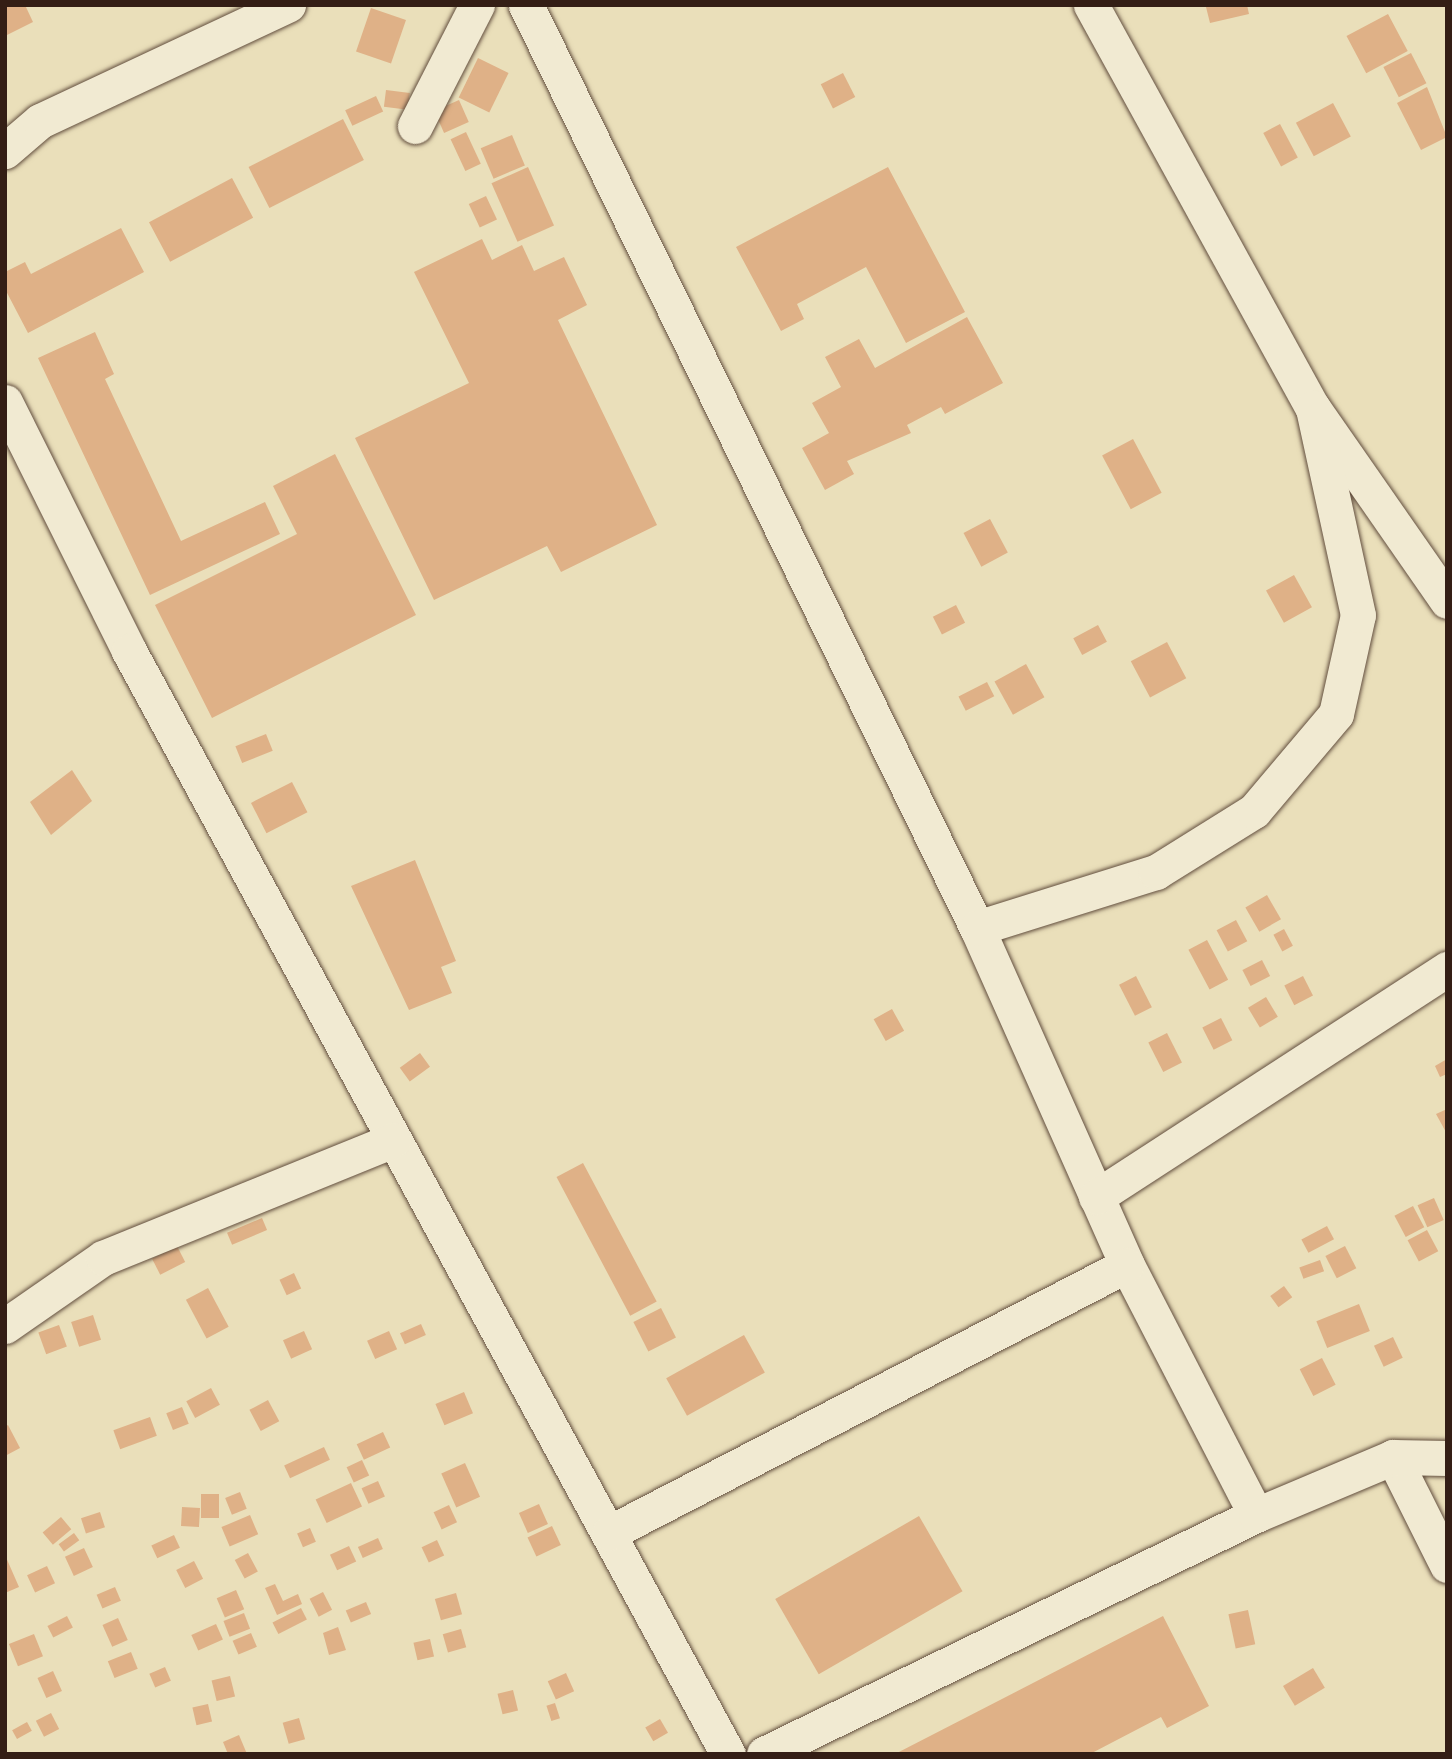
<!DOCTYPE html>
<style>
body{margin:0}
#map{position:relative;width:1452px;height:1759px;overflow:hidden;background:#eadfba;font-family:"IM FELL English",serif}
div>[style]{position:absolute}
[style*='--x']{left:calc(var(--x)*1px);top:calc(var(--y)*1px);width:calc(var(--w)*1px);rotate:calc(var(--a)*1deg)}
.building>*{inset:0;background:#dfb187;transform-origin:0 0}
.roads{filter:drop-shadow(0 0 2px #624e3e) drop-shadow(0 0 2px #624e3e)}
.street>*{height:35px;margin:-17.5px;padding:0 17.5px;transform-origin:17.5px;border-radius:17.5px;background:#f1ead2}
span{translate:-50% -50%;white-space:nowrap;text-align:center;line-height:1.15;-webkit-text-stroke:7px #f1ead2;paint-order:stroke}
.frame{position:absolute;inset:0;border:7px solid #341e15;pointer-events:none}
</style>
<div id="map">
<div class="building">
<i style="clip-path:polygon(5px 5px,25px 5px,33px 22px,5px 36px)"></i>
<i style="clip-path:polygon(1247px 5px,1249px 14px,1210px 23px,1206px 7px)"></i>
<i style="left:371px;top:8px;width:37px;height:46px;rotate:19deg"></i>
<i style="left:1388px;top:14px;width:42px;height:47px;rotate:62deg"></i>
<i style="left:1411px;top:53px;width:34px;height:31px;rotate:63deg"></i>
<i style="left:478px;top:58px;width:34px;height:44px;rotate:26deg"></i>
<i style="left:843px;top:73px;width:27px;height:25px;rotate:63deg"></i>
<i style="clip-path:polygon(1427px 87px,1447px 137px,1421px 150px,1397px 103px)"></i>
<i style="left:386px;top:90px;width:24px;height:17px;rotate:7deg"></i>
<i style="left:376px;top:96px;width:17px;height:34px;rotate:65deg"></i>
<i style="left:459px;top:100px;width:24px;height:27px;rotate:66deg"></i>
<i style="left:1333px;top:103px;width:38px;height:42px;rotate:62deg"></i>
<i style="left:343px;top:119px;width:46px;height:106px;rotate:63deg"></i>
<i style="left:1280px;top:124px;width:38px;height:19px;rotate:62deg"></i>
<i style="left:466px;top:132px;width:35px;height:17px;rotate:65deg"></i>
<i style="left:512px;top:135px;width:33px;height:34px;rotate:67deg"></i>
<i style="left:528px;top:167px;width:64px;height:40px;rotate:66deg"></i>
<i style="clip-path:polygon(888px 167px,965px 312px,906px 343px,866px 267px,797px 304px,804px 319px,781px 331px,736px 247px)"></i>
<i style="left:232px;top:178px;width:45px;height:94px;rotate:62deg"></i>
<i style="left:486px;top:196px;width:26px;height:19px;rotate:65deg"></i>
<i style="clip-path:polygon(121px 228px,144px 272px,28px 333px,5px 289px,5px 272px,25px 262px,31px 274px)"></i>
<i style="clip-path:polygon(482px 239px,492px 260px,522px 245px,534px 271px,564px 257px,587px 305px,558px 320px,657px 525px,561px 572px,547px 546px,434px 600px,355px 438px,469px 383px,414px 272px)"></i>
<i style="clip-path:polygon(967px 317px,1003px 383px,945px 414px,941px 407px,907px 425px,911px 433px,847px 461px,854px 474px,825px 490px,802px 448px,829px 433px,812px 403px,841px 387px,825px 357px,859px 339px,875px 368px)"></i>
<i style="clip-path:polygon(95px 332px,114px 374px,105px 379px,181px 541px,265px 502px,280px 534px,150px 595px,38px 358px)"></i>
<i style="left:1133px;top:439px;width:61px;height:35px;rotate:62deg"></i>
<i style="clip-path:polygon(335px 454px,416px 615px,212px 718px,155px 605px,297px 534px,273px 486px)"></i>
<i style="left:990px;top:519px;width:38px;height:30px;rotate:62deg"></i>
<i style="left:1294px;top:575px;width:37px;height:32px;rotate:61deg"></i>
<i style="left:956px;top:605px;width:20px;height:26px;rotate:63deg"></i>
<i style="left:1098px;top:625px;width:19px;height:28px;rotate:62deg"></i>
<i style="left:1167px;top:642px;width:41px;height:41px;rotate:62deg"></i>
<i style="left:1026px;top:664px;width:38px;height:36px;rotate:61deg"></i>
<i style="left:987px;top:682px;width:16px;height:32px;rotate:63deg"></i>
<i style="left:266px;top:734px;width:18px;height:33px;rotate:68deg"></i>
<i style="clip-path:polygon(72px 770px,92px 801px,51px 835px,30px 802px)"></i>
<i style="left:292px;top:782px;width:34px;height:46px;rotate:63deg"></i>
<i style="clip-path:polygon(415px 860px,456px 961px,441px 967px,452px 993px,409px 1010px,351px 886px)"></i>
<i style="left:1267px;top:895px;width:28px;height:25px;rotate:60deg"></i>
<i style="left:1236px;top:920px;width:24px;height:22px;rotate:62deg"></i>
<i style="left:1284px;top:929px;width:19px;height:12px;rotate:62deg"></i>
<i style="left:1207px;top:940px;width:45px;height:21px;rotate:62deg"></i>
<i style="left:1262px;top:960px;width:18px;height:22px;rotate:63deg"></i>
<i style="left:1136px;top:976px;width:35px;height:19px;rotate:63deg"></i>
<i style="left:1303px;top:976px;width:22px;height:21px;rotate:63deg"></i>
<i style="left:1266px;top:997px;width:23px;height:21px;rotate:59deg"></i>
<i style="left:892px;top:1009px;width:25px;height:21px;rotate:61deg"></i>
<i style="left:1221px;top:1018px;width:25px;height:21px;rotate:63deg"></i>
<i style="left:1167px;top:1033px;width:33px;height:21px;rotate:63deg"></i>
<i style="left:420px;top:1053px;width:17px;height:25px;rotate:54deg"></i>
<i style="clip-path:polygon(1447px 1059px,1447px 1074px,1440px 1077px,1435px 1066px)"></i>
<i style="clip-path:polygon(1447px 1109px,1447px 1134px,1436px 1114px)"></i>
<i style="left:583px;top:1163px;width:157px;height:30px;rotate:62deg"></i>
<i style="left:1434px;top:1198px;width:24px;height:18px;rotate:66deg"></i>
<i style="left:1413px;top:1206px;width:24px;height:21px;rotate:62deg"></i>
<i style="left:262px;top:1218px;width:13px;height:38px;rotate:67deg"></i>
<i style="left:1327px;top:1226px;width:15px;height:29px;rotate:62deg"></i>
<i style="left:1427px;top:1230px;width:24px;height:22px;rotate:62deg"></i>
<i style="left:177px;top:1246px;width:18px;height:28px;rotate:63deg"></i>
<i style="left:1345px;top:1246px;width:25px;height:22px;rotate:63deg"></i>
<i style="left:1320px;top:1260px;width:12px;height:22px;rotate:70deg"></i>
<i style="left:294px;top:1273px;width:17px;height:16px;rotate:65deg"></i>
<i style="left:1284px;top:1286px;width:14px;height:17px;rotate:54deg"></i>
<i style="left:208px;top:1288px;width:44px;height:25px;rotate:62deg"></i>
<i style="left:1359px;top:1304px;width:29px;height:46px;rotate:68deg"></i>
<i style="left:661px;top:1308px;width:33px;height:31px;rotate:63deg"></i>
<i style="left:93px;top:1315px;width:26px;height:23px;rotate:72deg"></i>
<i style="left:421px;top:1324px;width:12px;height:23px;rotate:66deg"></i>
<i style="left:59px;top:1325px;width:23px;height:22px;rotate:70deg"></i>
<i style="left:304px;top:1331px;width:20px;height:23px;rotate:66deg"></i>
<i style="left:389px;top:1331px;width:20px;height:24px;rotate:66deg"></i>
<i style="left:744px;top:1335px;width:43px;height:89px;rotate:61deg"></i>
<i style="left:1393px;top:1337px;width:23px;height:21px;rotate:65deg"></i>
<i style="left:1322px;top:1358px;width:30px;height:25px;rotate:63deg"></i>
<i style="left:211px;top:1388px;width:19px;height:28px;rotate:62deg"></i>
<i style="left:464px;top:1392px;width:23px;height:31px;rotate:67deg"></i>
<i style="left:268px;top:1400px;width:24px;height:21px;rotate:62deg"></i>
<i style="left:182px;top:1407px;width:18px;height:17px;rotate:68deg"></i>
<i style="left:150px;top:1417px;width:20px;height:39px;rotate:70deg"></i>
<i style="clip-path:polygon(8px 1425px,20px 1448px,5px 1456px,5px 1427px)"></i>
<i style="left:383px;top:1432px;width:17px;height:29px;rotate:65deg"></i>
<i style="left:324px;top:1447px;width:14px;height:44px;rotate:65deg"></i>
<i style="left:362px;top:1460px;width:17px;height:17px;rotate:65deg"></i>
<i style="left:465px;top:1463px;width:37px;height:26px;rotate:66deg"></i>
<i style="left:378px;top:1481px;width:17px;height:18px;rotate:66deg"></i>
<i style="left:351px;top:1483px;width:26px;height:39px;rotate:65deg"></i>
<i style="left:240px;top:1492px;width:18px;height:16px;rotate:68deg"></i>
<i style="left:201px;top:1494px;width:18px;height:24px"></i>
<i style="left:539px;top:1504px;width:22px;height:22px;rotate:66deg"></i>
<i style="left:449px;top:1505px;width:19px;height:17px;rotate:65deg"></i>
<i style="left:182px;top:1507px;width:18px;height:19px;rotate:3deg"></i>
<i style="left:100px;top:1512px;width:16px;height:20px;rotate:72deg"></i>
<i style="left:250px;top:1515px;width:21px;height:31px;rotate:67deg"></i>
<i style="left:919px;top:1516px;width:87px;height:166px;rotate:60deg"></i>
<i style="left:61px;top:1517px;width:16px;height:24px;rotate:50deg"></i>
<i style="left:552px;top:1526px;width:21px;height:27px;rotate:65deg"></i>
<i style="left:310px;top:1528px;width:15px;height:14px;rotate:67deg"></i>
<i style="left:74px;top:1533px;width:9px;height:19px;rotate:54deg"></i>
<i style="left:174px;top:1535px;width:14px;height:25px;rotate:65deg"></i>
<i style="left:378px;top:1538px;width:12px;height:22px;rotate:66deg"></i>
<i style="left:437px;top:1540px;width:17px;height:17px;rotate:65deg"></i>
<i style="left:349px;top:1546px;width:17px;height:21px;rotate:65deg"></i>
<i style="left:84px;top:1548px;width:21px;height:21px;rotate:65deg"></i>
<i style="left:248px;top:1553px;width:21px;height:15px;rotate:62deg"></i>
<i style="clip-path:polygon(5px 1555px,19px 1587px,5px 1593px)"></i>
<i style="left:194px;top:1561px;width:20px;height:20px;rotate:63deg"></i>
<i style="left:47px;top:1566px;width:19px;height:22px;rotate:65deg"></i>
<i style="clip-path:polygon(275px 1584px,283px 1601px,298px 1594px,302px 1604px,277px 1615px,265px 1588px)"></i>
<i style="left:115px;top:1587px;width:15px;height:20px;rotate:67deg"></i>
<i style="left:236px;top:1590px;width:21px;height:21px;rotate:67deg"></i>
<i style="left:323px;top:1592px;width:20px;height:15px;rotate:63deg"></i>
<i style="left:456px;top:1593px;width:22px;height:22px;rotate:74deg"></i>
<i style="left:366px;top:1602px;width:13px;height:22px;rotate:67deg"></i>
<i style="left:301px;top:1608px;width:13px;height:32px;rotate:63deg"></i>
<i style="left:1248px;top:1610px;width:35px;height:20px;rotate:78deg"></i>
<i style="left:244px;top:1613px;width:17px;height:22px;rotate:69deg"></i>
<i style="left:67px;top:1616px;width:13px;height:22px;rotate:63deg"></i>
<i style="clip-path:polygon(1163px 1616px,1209px 1706px,1167px 1728px,1161px 1717px,1090px 1754px,895px 1754px)"></i>
<i style="left:118px;top:1618px;width:24px;height:17px;rotate:66deg"></i>
<i style="left:216px;top:1624px;width:17px;height:27px;rotate:66deg"></i>
<i style="clip-path:polygon(338px 1627px,346px 1650px,329px 1655px,323px 1633px)"></i>
<i style="left:461px;top:1629px;width:19px;height:19px;rotate:74deg"></i>
<i style="left:251px;top:1633px;width:15px;height:20px;rotate:67deg"></i>
<i style="left:34px;top:1634px;width:24px;height:27px;rotate:68deg"></i>
<i style="left:430px;top:1639px;width:18px;height:17px;rotate:77deg"></i>
<i style="left:131px;top:1652px;width:18px;height:25px;rotate:68deg"></i>
<i style="left:165px;top:1667px;width:15px;height:17px;rotate:67deg"></i>
<i style="left:1313px;top:1668px;width:23px;height:35px;rotate:59deg"></i>
<i style="left:53px;top:1671px;width:22px;height:17px;rotate:66deg"></i>
<i style="left:566px;top:1673px;width:20px;height:20px;rotate:66deg"></i>
<i style="left:230px;top:1676px;width:21px;height:19px;rotate:76deg"></i>
<i style="left:513px;top:1690px;width:21px;height:16px;rotate:76deg"></i>
<i style="left:555px;top:1703px;width:16px;height:9px;rotate:72deg"></i>
<i style="left:208px;top:1704px;width:18px;height:16px;rotate:77deg"></i>
<i style="left:51px;top:1713px;width:18px;height:17px;rotate:63deg"></i>
<i style="left:299px;top:1718px;width:22px;height:17px;rotate:74deg"></i>
<i style="left:660px;top:1719px;width:16px;height:17px;rotate:60deg"></i>
<i style="left:27px;top:1722px;width:10px;height:17px;rotate:61deg"></i>
<i style="clip-path:polygon(239px 1735px,247px 1754px,228px 1754px,223px 1742px)"></i>
</div>
<div class="roads">
<div class="street">
<i style="--x:526;--y:5;--w:1027;--a:63.96"></i>
<i style="--x:977;--y:928;--w:369;--a:66"></i>
<i style="--x:1127;--y:1265;--w:281;--a:62.7"></i>
<i style="--x:1091;--y:5;--w:460;--a:61.2"></i>
<i style="--x:1313;--y:408;--w:235;--a:55.2"></i>
<i style="--x:415;--y:126;--w:136;--a:-62.9"></i>
<i style="--x:5;--y:151;--w:46;--a:-40.6"></i>
<i style="--x:40;--y:121;--w:274;--a:-25.1"></i>
<i style="--x:5;--y:402;--w:278;--a:63.5"></i>
<i style="--x:129;--y:651;--w:1255;--a:61.5"></i>
<i style="--x:977;--y:928;--w:188;--a:-17.4"></i>
<i style="--x:1156;--y:872;--w:115;--a:-31.9"></i>
<i style="--x:1254;--y:811;--w:127;--a:-49.8"></i>
<i style="--x:1336;--y:714;--w:101;--a:-77.5"></i>
<i style="--x:1358;--y:615;--w:212;--a:-102.3"></i>
<i style="--x:1096;--y:1197;--w:419;--a:-33"></i>
<i style="--x:5;--y:1326;--w:119;--a:-34.8"></i>
<i style="--x:103;--y:1258;--w:313;--a:-22.1"></i>
<i style="--x:1393;--y:1457;--w:121;--a:63.4"></i>
<i style="--x:609;--y:1533;--w:583;--a:-27.36"></i>
<i style="--x:764;--y:1754;--w:547;--a:-25.91"></i>
<i style="--x:1256;--y:1515;--w:149;--a:-22.9"></i>
<i style="--x:1393;--y:1457;--w:54;--a:1.1"></i>
</div>
</div>
<div class="frame"></div>
</div>
